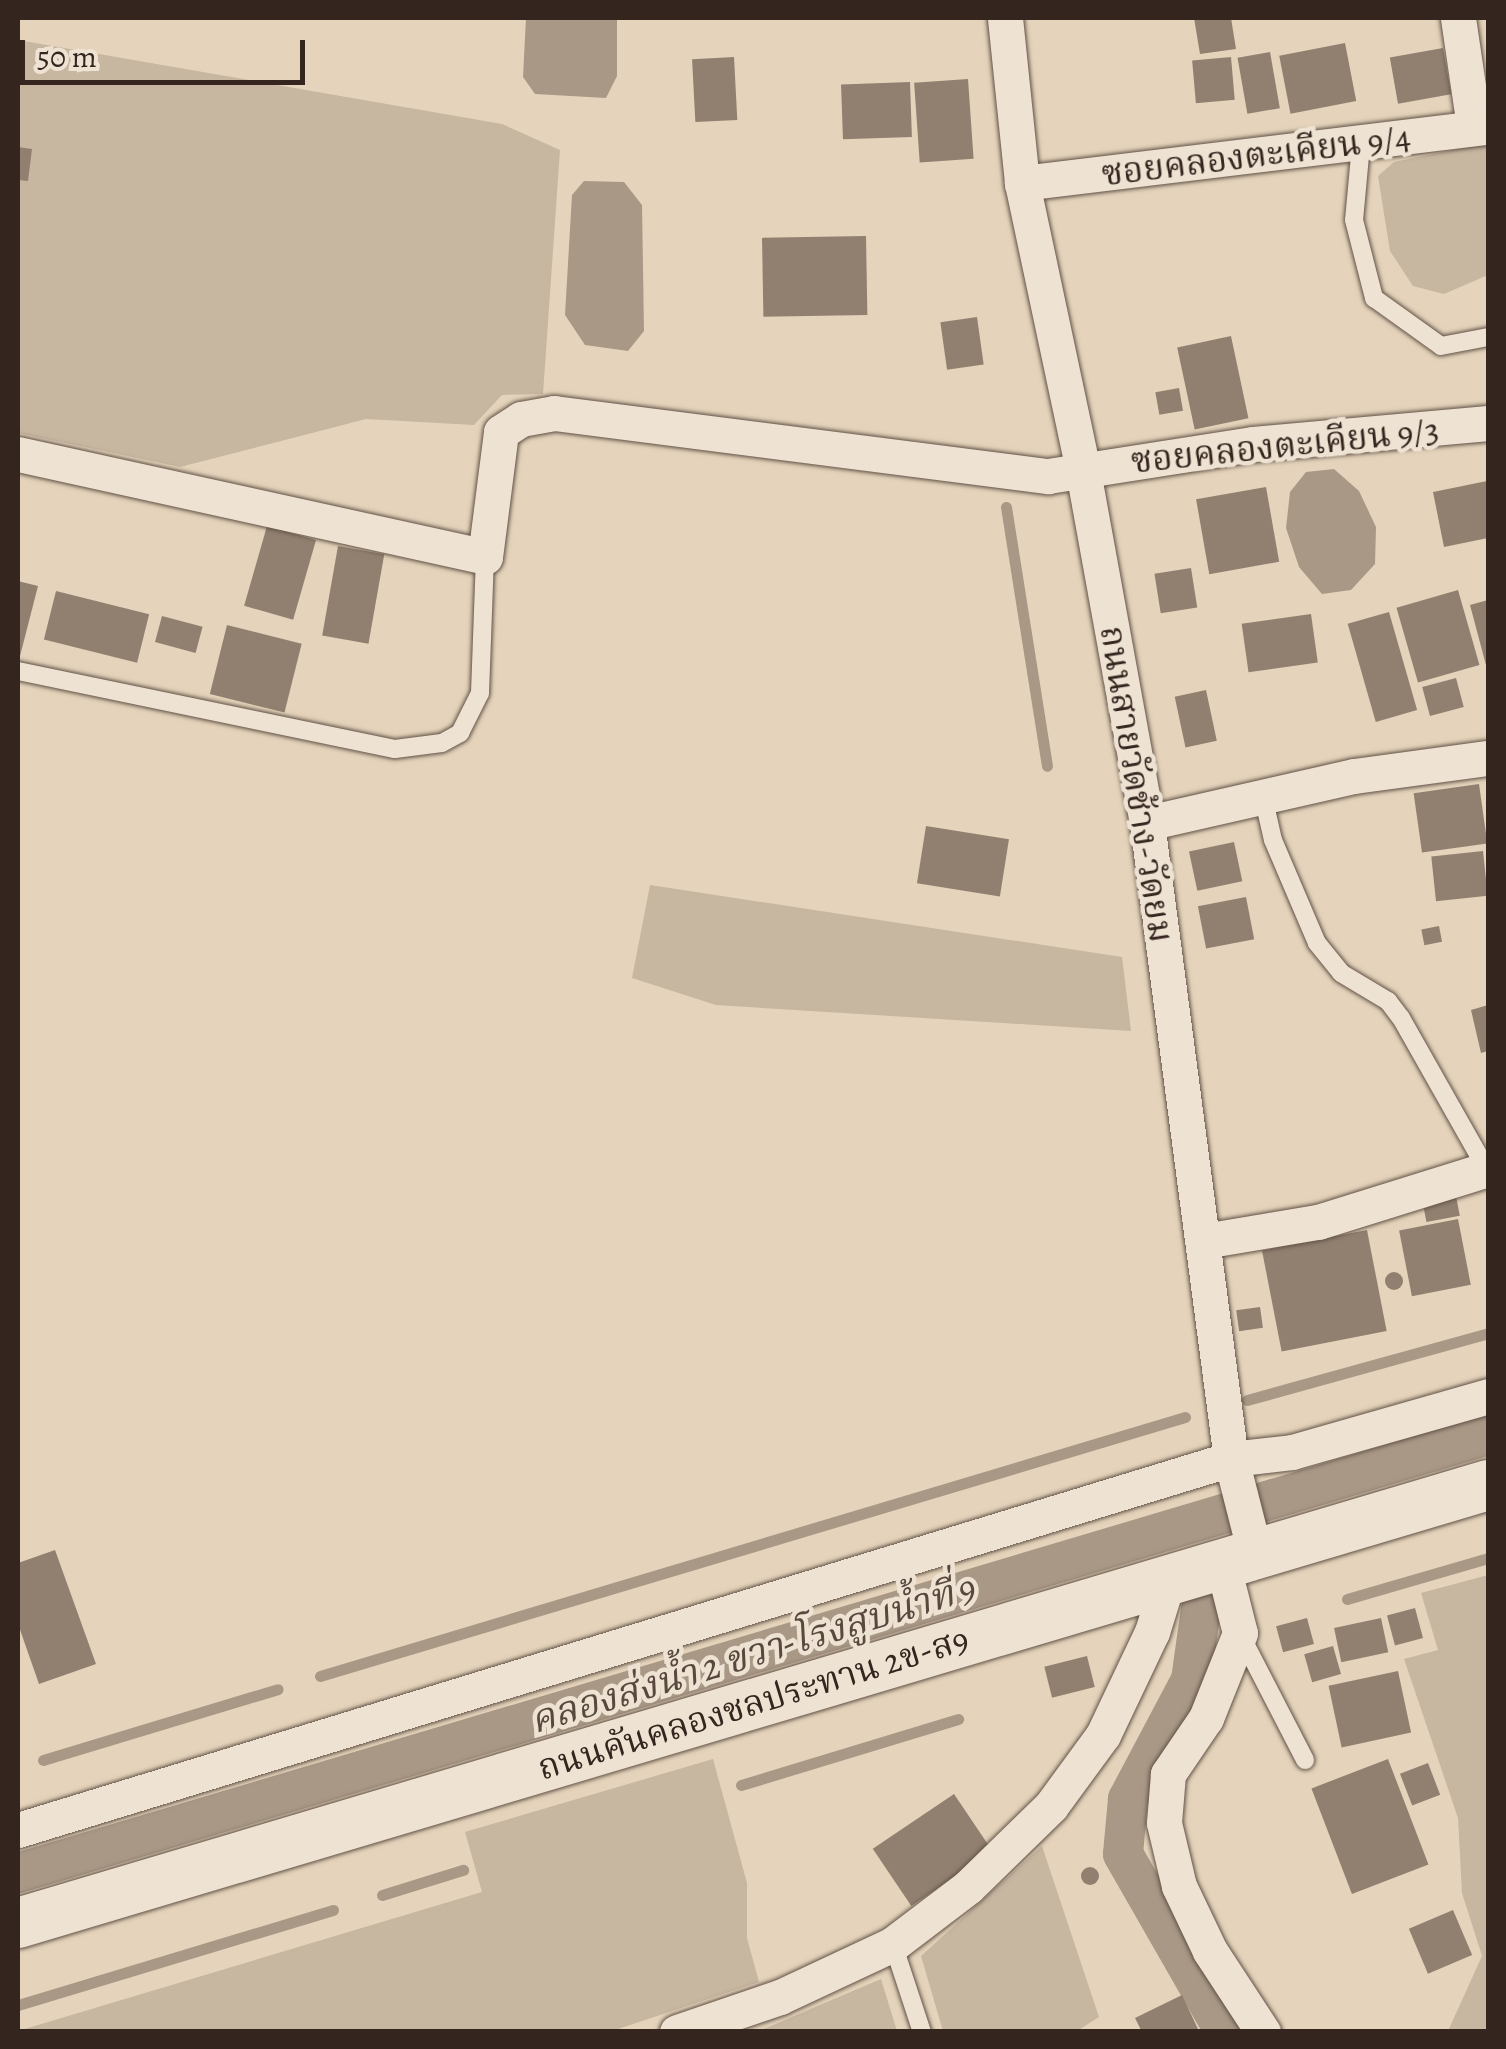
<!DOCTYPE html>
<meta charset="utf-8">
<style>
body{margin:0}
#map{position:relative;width:1506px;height:2049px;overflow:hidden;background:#e5d4bb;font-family:Alegreya,"Noto Serif Thai",serif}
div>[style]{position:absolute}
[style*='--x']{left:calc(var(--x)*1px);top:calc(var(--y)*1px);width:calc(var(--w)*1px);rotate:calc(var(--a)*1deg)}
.green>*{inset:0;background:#c7b6a0}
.water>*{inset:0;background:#a99886}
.stream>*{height:11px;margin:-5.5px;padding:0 5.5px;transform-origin:5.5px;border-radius:5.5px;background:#a99886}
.canal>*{height:40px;margin:-20px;padding:0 20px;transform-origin:20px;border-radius:20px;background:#a99886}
.building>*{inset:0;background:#918070;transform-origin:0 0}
.round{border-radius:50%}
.roads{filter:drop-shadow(0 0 2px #615146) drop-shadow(0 0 2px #615146)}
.lane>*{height:18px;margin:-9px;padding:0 9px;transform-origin:9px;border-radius:9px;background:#eee3d3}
.street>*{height:35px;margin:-17.5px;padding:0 17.5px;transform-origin:17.5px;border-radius:17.5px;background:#eee3d3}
.secondary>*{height:50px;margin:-25px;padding:0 25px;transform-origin:25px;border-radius:25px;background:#eee3d3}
span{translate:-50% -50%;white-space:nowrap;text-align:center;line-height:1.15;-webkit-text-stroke:9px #eee3d3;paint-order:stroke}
.street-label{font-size:35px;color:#35251f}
.water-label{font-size:38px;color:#58483e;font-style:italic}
.frame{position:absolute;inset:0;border:20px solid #35251f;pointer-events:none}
.scale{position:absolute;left:20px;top:40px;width:285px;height:45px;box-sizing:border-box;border:5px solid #35251f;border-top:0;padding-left:12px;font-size:30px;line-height:35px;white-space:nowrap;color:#35251f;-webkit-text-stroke:8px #eee3d3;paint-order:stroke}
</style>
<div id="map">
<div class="green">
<i style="clip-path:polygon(18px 40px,502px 124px,560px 150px,543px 394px,502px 395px,474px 425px,366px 419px,180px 467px,18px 433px)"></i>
<i style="clip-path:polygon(1488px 143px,1488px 275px,1444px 294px,1413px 286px,1390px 251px,1378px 176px,1394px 162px)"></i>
<i style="clip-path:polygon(650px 885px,1122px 957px,1131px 1031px,716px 1005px,632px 978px)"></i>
<i style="clip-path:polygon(1488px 1575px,1488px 2031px,1448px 2031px,1482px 1956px,1462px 1893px,1458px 1818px,1404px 1659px,1438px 1650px,1421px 1593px)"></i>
<i style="clip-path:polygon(713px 1759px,747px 1883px,747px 1938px,759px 1982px,612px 2031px,18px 2031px,482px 1892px,465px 1832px)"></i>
<i style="clip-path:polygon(1042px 1846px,1099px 2017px,1077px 2031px,943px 2031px,921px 1956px)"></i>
<i style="clip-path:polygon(881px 1979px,897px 2031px,757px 2031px,766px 2028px)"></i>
</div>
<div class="water">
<i style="clip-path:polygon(526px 18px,617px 18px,617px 76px,606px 98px,535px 94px,523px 77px)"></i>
<i style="clip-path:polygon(584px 181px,624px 182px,642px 205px,644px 331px,628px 351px,585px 345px,565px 315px,572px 195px)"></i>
<i style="clip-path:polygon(1334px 469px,1359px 491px,1376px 527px,1375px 564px,1351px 590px,1322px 594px,1299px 567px,1286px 528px,1290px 492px,1306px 472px)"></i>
</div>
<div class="stream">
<i style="--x:1006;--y:507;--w:262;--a:81"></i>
<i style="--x:1247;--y:1400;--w:250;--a:-15.5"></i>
<i style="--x:1347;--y:1599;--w:147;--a:-16.2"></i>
<i style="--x:320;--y:1676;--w:903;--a:-16.67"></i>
<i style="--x:43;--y:1760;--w:245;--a:-16.8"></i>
<i style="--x:741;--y:1785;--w:227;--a:-16.9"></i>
<i style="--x:382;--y:1895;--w:85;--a:-17.2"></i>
<i style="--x:18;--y:2005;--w:329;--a:-16.8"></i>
</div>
<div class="canal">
<i style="--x:1201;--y:1609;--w:72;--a:98"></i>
<i style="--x:1191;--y:1680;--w:135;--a:117.9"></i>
<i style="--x:1128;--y:1799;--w:55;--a:95.2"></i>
<i style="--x:1123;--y:1854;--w:205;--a:60.2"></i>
<i style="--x:18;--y:1873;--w:1534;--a:-16.59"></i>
</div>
<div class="building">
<i style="clip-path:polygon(1194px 18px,1231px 18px,1236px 49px,1200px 54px)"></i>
<i style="left:1345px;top:43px;width:59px;height:67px;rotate:79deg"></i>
<i style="left:1443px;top:48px;width:47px;height:54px;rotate:80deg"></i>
<i style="left:1270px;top:52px;width:57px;height:33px;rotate:80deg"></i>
<i style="left:734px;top:57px;width:63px;height:42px;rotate:87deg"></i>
<i style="left:1231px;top:57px;width:43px;height:39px;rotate:85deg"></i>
<i style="left:968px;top:79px;width:80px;height:54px;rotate:86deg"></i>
<i style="left:910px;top:82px;width:55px;height:69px;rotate:88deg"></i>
<i style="clip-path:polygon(18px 147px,32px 149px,28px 181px,18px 180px)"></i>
<i style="left:866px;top:236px;width:79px;height:104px;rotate:89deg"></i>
<i style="left:977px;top:317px;width:48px;height:37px;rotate:82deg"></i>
<i style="left:1231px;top:336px;width:84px;height:55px;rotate:78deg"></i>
<i style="left:1179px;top:388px;width:23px;height:24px;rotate:80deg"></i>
<i style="clip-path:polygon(1487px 481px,1488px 538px,1444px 547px,1433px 492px)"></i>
<i style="left:1266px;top:487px;width:76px;height:71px;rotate:80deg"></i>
<i style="left:267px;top:526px;width:51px;height:83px;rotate:16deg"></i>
<i style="left:338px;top:546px;width:47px;height:91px;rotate:10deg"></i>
<i style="left:1191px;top:568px;width:40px;height:37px;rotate:81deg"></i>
<i style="clip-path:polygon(18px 581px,38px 586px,19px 660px,18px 660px)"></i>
<i style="left:1458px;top:590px;width:78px;height:64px;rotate:74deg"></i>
<i style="left:56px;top:591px;width:96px;height:50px;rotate:14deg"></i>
<i style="clip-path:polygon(1488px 600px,1488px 669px,1487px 669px,1470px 605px)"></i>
<i style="left:1389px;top:612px;width:102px;height:43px;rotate:74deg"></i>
<i style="left:1311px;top:614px;width:49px;height:70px;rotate:82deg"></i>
<i style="left:162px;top:616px;width:42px;height:27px;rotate:15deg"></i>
<i style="left:227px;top:625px;width:77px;height:71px;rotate:14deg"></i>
<i style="left:1456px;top:678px;width:30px;height:35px;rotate:75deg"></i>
<i style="left:1206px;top:690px;width:52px;height:32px;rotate:78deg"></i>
<i style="left:1479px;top:784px;width:60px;height:66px;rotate:82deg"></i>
<i style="left:926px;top:826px;width:84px;height:58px;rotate:9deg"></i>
<i style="left:1234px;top:842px;width:40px;height:46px;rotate:78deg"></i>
<i style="left:1483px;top:851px;width:45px;height:52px;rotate:84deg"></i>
<i style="left:1246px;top:897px;width:43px;height:49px;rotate:79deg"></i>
<i style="left:1439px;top:926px;width:16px;height:18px;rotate:79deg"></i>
<i style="clip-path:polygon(1488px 1005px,1488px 1051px,1481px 1053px,1471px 1010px)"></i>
<i style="left:1456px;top:1196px;width:20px;height:34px;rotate:79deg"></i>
<i style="left:1458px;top:1219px;width:67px;height:60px;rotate:79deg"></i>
<i style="left:1367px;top:1230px;width:103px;height:107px;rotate:79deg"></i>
<i class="round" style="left:1385px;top:1272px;width:18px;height:18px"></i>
<i style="left:1260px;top:1307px;width:21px;height:24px;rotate:82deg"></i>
<i style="clip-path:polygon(55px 1550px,96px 1664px,39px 1684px,18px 1624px,18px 1563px)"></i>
<i style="left:1415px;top:1608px;width:31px;height:29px;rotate:75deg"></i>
<i style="left:1307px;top:1618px;width:27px;height:32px;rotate:75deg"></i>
<i style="left:1381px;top:1618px;width:35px;height:48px;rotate:78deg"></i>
<i style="left:1333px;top:1646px;width:29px;height:30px;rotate:74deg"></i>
<i style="left:1087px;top:1656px;width:32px;height:44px;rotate:76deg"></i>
<i style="left:1398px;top:1671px;width:63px;height:71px;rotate:78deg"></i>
<i style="left:1388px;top:1759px;width:113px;height:82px;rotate:69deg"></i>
<i style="left:1428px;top:1763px;width:34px;height:30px;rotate:69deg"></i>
<i style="left:954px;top:1794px;width:69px;height:98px;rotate:56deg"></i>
<i class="round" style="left:1081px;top:1867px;width:18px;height:18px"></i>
<i style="left:1453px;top:1910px;width:49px;height:48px;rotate:67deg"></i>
<i style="clip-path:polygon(1182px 1995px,1198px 2029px,1142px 2032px,1135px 2018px)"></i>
</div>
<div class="roads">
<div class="lane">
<i style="--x:1361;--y:145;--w:75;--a:95.3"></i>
<i style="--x:1354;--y:220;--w:81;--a:75.6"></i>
<i style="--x:1374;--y:298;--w:82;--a:35.6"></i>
<i style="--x:1441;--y:346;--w:48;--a:-10.8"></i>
<i style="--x:18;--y:671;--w:385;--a:11.7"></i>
<i style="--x:395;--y:749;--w:47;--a:-7.3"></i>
<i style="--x:442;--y:743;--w:21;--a:-29"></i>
<i style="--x:460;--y:733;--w:45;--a:-63.4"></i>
<i style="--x:480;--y:693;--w:136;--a:-87.9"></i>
<i style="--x:1263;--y:796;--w:45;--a:77.2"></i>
<i style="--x:1273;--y:840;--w:112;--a:66.9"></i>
<i style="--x:1317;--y:943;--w:38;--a:51"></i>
<i style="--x:1341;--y:973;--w:55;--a:30.8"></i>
<i style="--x:1388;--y:1001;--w:21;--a:53"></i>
<i style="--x:1401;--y:1018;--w:175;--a:60.5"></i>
<i style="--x:1240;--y:1634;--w:142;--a:62.7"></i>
<i style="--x:893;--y:1944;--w:93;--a:71.8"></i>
</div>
<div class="street">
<i style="--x:1005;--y:18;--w:166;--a:84.1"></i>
<i style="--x:1022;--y:183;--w:294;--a:78"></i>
<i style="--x:1083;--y:471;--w:358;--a:79.7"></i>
<i style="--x:1147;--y:823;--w:642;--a:82.48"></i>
<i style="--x:1231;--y:1459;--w:97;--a:75.7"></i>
<i style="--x:1458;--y:18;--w:110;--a:81.6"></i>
<i style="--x:1022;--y:183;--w:469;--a:-6.9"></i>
<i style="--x:18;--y:454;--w:478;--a:12.4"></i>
<i style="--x:485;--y:557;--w:126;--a:-82.7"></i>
<i style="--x:501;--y:432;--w:24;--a:-33"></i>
<i style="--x:521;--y:419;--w:34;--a:-10"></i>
<i style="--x:554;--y:413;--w:498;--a:7.3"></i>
<i style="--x:1048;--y:476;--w:207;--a:-8.9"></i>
<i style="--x:1253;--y:444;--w:236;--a:-5.1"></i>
<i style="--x:1147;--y:823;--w:212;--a:-12.8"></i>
<i style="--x:1354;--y:776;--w:135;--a:-7.7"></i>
<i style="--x:1204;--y:1241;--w:116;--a:-9.5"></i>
<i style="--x:1318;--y:1222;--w:178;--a:-17.3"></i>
<i style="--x:1222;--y:1562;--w:73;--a:75.8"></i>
<i style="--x:1240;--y:1633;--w:92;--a:111.8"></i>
<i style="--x:1206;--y:1718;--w:68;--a:124.2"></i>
<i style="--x:1168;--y:1774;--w:49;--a:94.7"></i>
<i style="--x:1164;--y:1823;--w:65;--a:76.6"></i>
<i style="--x:1179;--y:1886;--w:72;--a:64.5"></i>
<i style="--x:1210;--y:1951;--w:97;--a:56.8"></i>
<i style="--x:18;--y:1830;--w:1268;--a:-17.01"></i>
<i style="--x:1231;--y:1459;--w:61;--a:-6.5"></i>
<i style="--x:1292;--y:1452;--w:204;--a:-15.9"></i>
<i style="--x:677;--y:2032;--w:109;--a:-18.8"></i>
<i style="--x:780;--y:1997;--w:125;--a:-25.1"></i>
<i style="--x:893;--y:1944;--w:94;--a:-37.2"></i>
<i style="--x:968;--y:1887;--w:116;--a:-44.3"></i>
<i style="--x:1051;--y:1806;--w:88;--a:-53.8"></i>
<i style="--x:1103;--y:1735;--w:114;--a:-64.6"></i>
<i style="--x:1152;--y:1632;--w:58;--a:-72.8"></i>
</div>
<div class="secondary">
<i style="--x:18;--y:1923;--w:1534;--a:-16.59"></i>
</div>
</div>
<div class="street-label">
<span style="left:1256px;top:155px;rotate:-7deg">ซอยคลองตะเคียน 9/4</span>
<span style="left:1285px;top:445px;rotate:-6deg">ซอยคลองตะเคียน 9/3</span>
<span style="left:1137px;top:784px;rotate:81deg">ถนนสายวัดช้าง-วัดยม</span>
<span style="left:753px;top:1703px;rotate:-17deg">ถนนคันคลองชลประทาน 2ข-ส9</span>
</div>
<div class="water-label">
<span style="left:753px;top:1654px;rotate:-17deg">คลองส่งน้ำ 2 ขวา-โรงสูบน้ำที่ 9</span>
</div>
<div class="frame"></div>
<div class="scale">50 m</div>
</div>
